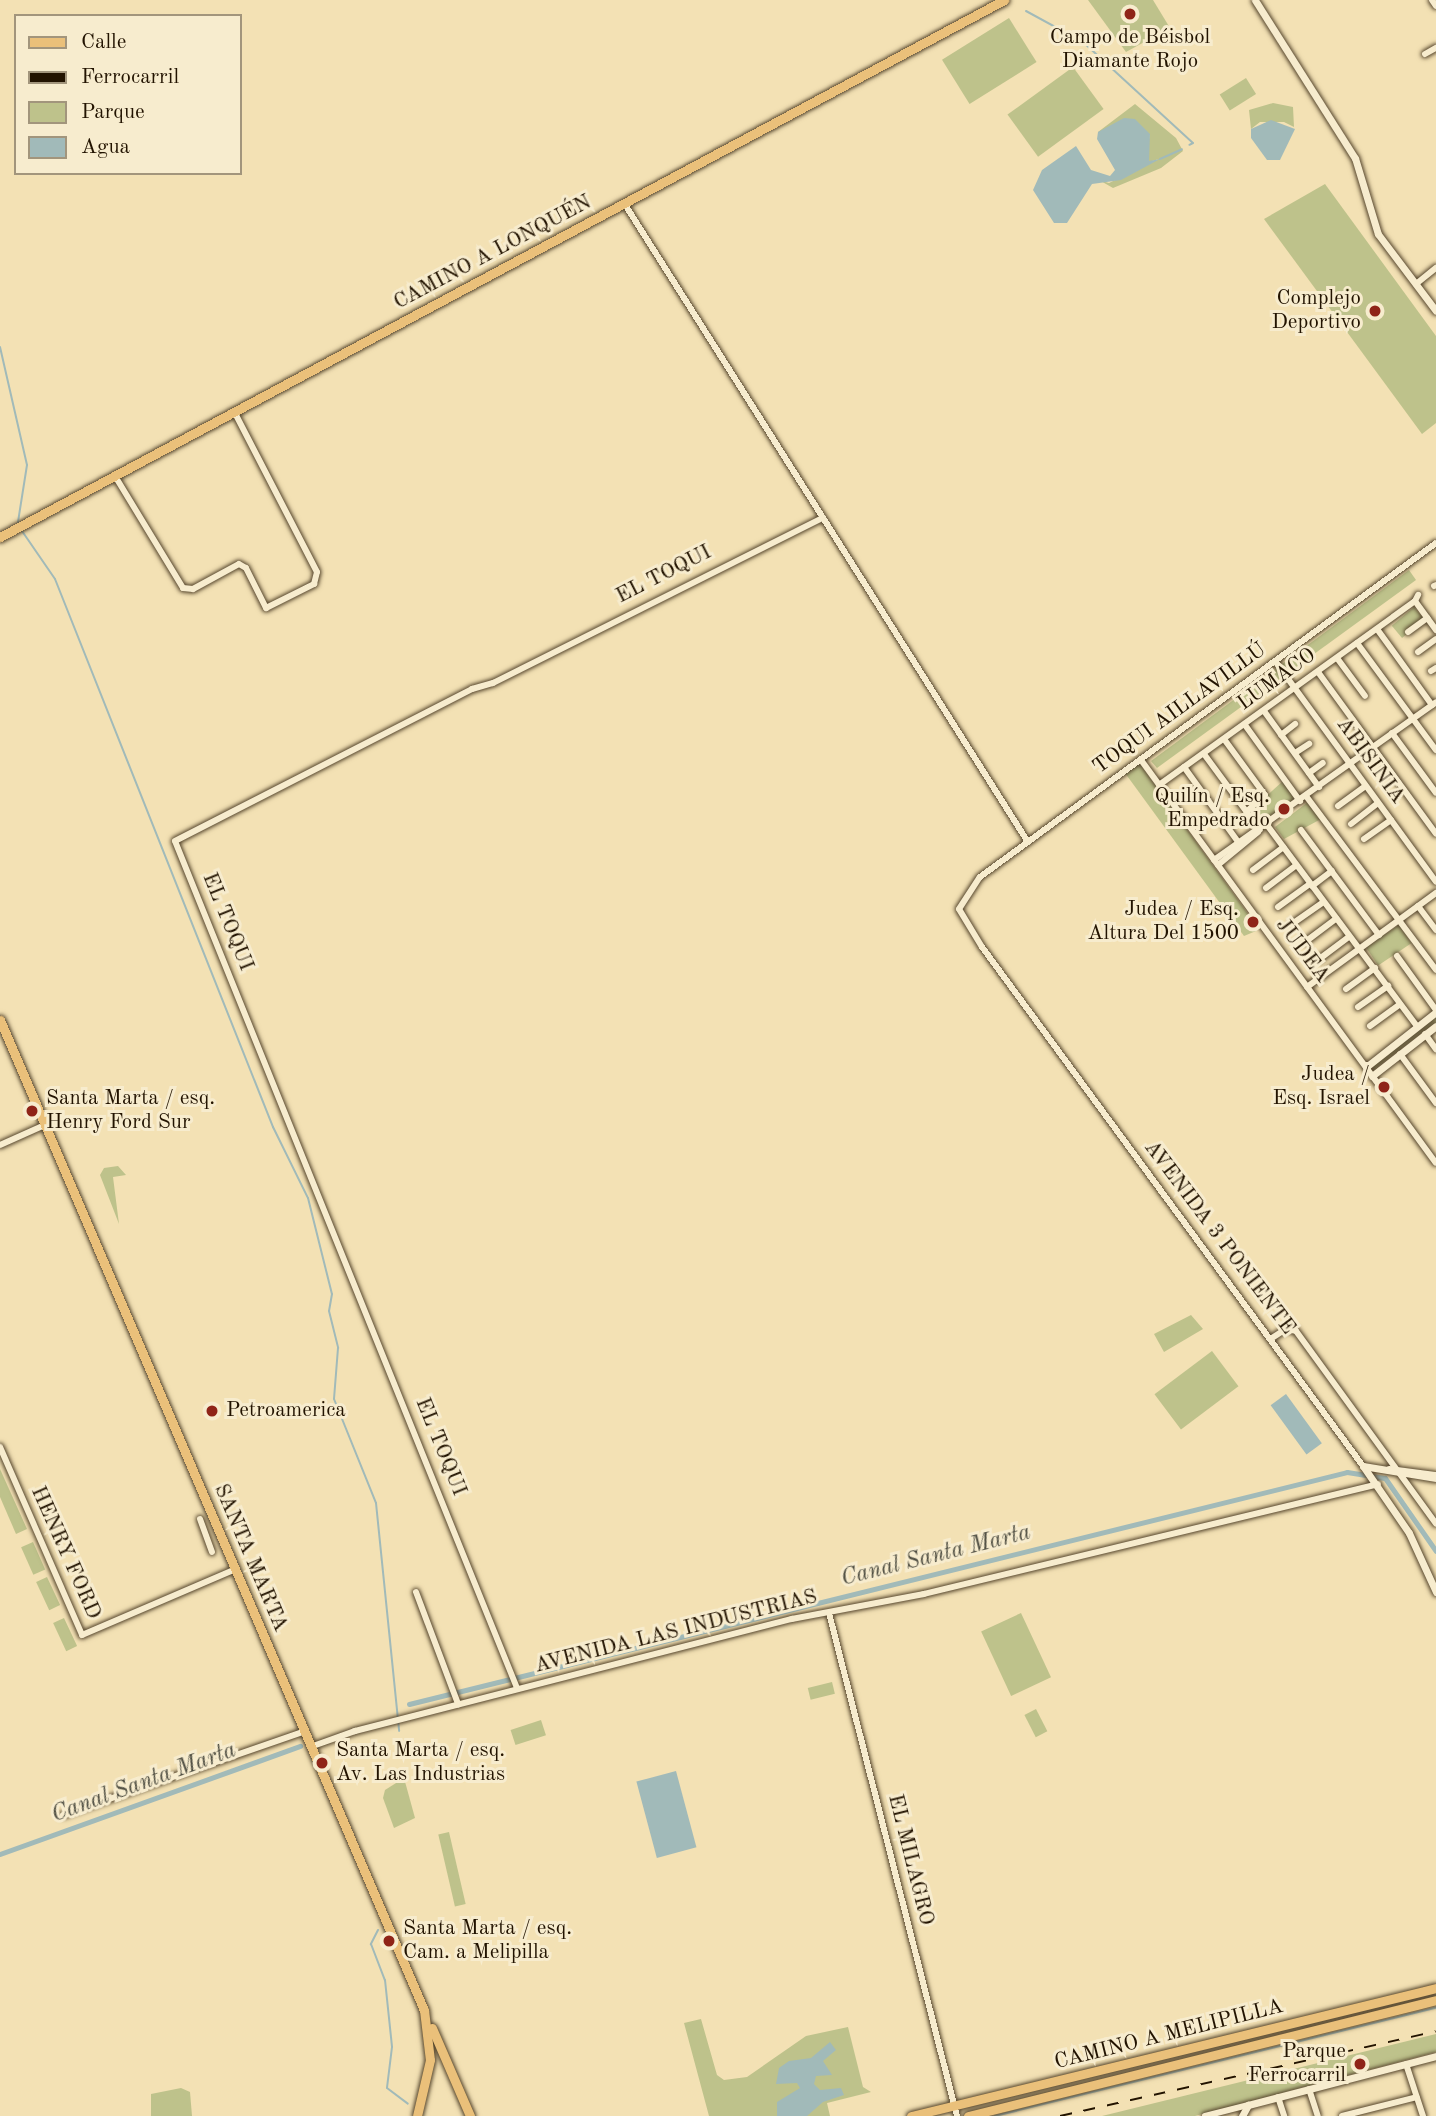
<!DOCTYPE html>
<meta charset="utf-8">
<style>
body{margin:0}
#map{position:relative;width:1436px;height:2116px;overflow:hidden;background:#f3e1b4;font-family:"Old Standard TT",serif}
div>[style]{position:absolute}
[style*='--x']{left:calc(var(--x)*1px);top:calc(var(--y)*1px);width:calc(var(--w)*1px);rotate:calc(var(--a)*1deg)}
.green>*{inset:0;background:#bec28b;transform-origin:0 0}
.water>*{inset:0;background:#a1bab9;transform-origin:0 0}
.stream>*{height:2px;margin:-1px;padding:0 1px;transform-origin:1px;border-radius:1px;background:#a1bab9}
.canal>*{height:5px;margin:-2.5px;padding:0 2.5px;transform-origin:2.5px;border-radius:2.5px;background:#a1bab9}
.roads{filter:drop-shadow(0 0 2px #56462d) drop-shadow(0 0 2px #56462d)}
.minor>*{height:6px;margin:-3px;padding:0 3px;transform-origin:3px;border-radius:3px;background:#f7ecce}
.tertiary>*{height:7px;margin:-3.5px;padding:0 3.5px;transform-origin:3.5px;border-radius:3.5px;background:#f7ecce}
.primary>*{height:9px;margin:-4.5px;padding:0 4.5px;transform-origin:4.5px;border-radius:4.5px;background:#eac07a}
.rail>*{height:2px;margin-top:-1px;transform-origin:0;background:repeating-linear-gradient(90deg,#221300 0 12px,transparent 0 24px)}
.dots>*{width:19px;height:19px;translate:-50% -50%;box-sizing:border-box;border:4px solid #f7ecce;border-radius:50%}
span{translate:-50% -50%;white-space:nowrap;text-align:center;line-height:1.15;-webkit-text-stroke:6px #f7ecce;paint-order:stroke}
.poi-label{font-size:21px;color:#221300}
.right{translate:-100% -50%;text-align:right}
.left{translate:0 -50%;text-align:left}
.street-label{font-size:21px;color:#221300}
.water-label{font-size:23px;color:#4e4d41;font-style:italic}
.legend{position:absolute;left:14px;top:14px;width:228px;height:161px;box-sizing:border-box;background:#f7ecce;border:2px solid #a2957c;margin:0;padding:9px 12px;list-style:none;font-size:21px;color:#221300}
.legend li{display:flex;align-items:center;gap:14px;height:35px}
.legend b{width:35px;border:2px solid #a2957c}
</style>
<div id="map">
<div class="green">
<i style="clip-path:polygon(1088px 0,1153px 0,1170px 28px,1126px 52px)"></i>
<i style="left:1009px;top:18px;width:52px;height:79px;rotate:58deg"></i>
<i style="left:1073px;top:67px;width:52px;height:81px;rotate:54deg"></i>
<i style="left:1246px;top:78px;width:19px;height:31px;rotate:58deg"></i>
<i style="clip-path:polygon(1273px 103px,1293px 107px,1294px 127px,1284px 122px,1260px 122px,1251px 129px,1249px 110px)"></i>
<i style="clip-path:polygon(1135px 104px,1176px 138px,1183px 151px,1161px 168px,1113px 188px,1099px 180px,1109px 183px,1159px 159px,1149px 162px,1146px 156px,1150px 134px,1098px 132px)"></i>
<i style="clip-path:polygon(1325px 184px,1436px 336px,1436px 423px,1422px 434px,1264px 219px)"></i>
<i style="clip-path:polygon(1409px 570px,1416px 580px,1157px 768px,1151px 761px)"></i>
<i style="left:1414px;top:607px;width:16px;height:29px;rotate:50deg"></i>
<i style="clip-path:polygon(1139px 763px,1259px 929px,1256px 931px,1244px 936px,1125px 773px)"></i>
<i style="clip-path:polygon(1283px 781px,1296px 798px,1259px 825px,1249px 812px)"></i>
<i style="clip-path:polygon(1308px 802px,1321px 819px,1284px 839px,1275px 827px)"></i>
<i style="left:1399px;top:925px;width:22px;height:40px;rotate:56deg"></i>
<i style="clip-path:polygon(1436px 1015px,1436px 1022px,1373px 1070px,1372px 1066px)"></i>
<i style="clip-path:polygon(118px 1166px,126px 1175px,113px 1177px,119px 1224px,100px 1175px,104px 1168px)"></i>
<i style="clip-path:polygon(1191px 1315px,1203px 1329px,1164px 1352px,1154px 1334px)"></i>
<i style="left:1212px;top:1351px;width:44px;height:72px;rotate:53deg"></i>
<i style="clip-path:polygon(0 1469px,27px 1529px,16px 1534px,0 1497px)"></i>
<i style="left:33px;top:1542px;width:30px;height:13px;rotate:66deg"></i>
<i style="left:47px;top:1577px;width:31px;height:12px;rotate:65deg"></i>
<i style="left:1021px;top:1613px;width:71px;height:44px;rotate:65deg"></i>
<i style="left:64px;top:1618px;width:31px;height:12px;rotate:65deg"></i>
<i style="left:832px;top:1682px;width:12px;height:25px;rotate:76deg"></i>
<i style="left:1036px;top:1709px;width:25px;height:13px;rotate:63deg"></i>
<i style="left:541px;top:1720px;width:16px;height:32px;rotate:72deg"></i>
<i style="clip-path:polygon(404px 1778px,415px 1818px,394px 1828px,383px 1798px,385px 1790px)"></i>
<i style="left:449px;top:1832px;width:74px;height:11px;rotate:77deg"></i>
<i style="clip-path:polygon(701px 2019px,717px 2075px,724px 2080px,747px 2077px,806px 2036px,848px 2027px,863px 2087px,871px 2092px,827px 2103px,830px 2116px,709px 2116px,684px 2023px)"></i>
<i style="clip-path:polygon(1436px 2034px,1436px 2052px,1195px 2116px,1102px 2116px)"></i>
<i style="clip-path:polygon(181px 2088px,190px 2092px,192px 2116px,151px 2116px,151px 2094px)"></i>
</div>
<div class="water">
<i style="clip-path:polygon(1124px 118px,1135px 119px,1150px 134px,1149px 161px,1160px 159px,1121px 180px,1092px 184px,1067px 223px,1054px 223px,1033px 190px,1042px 170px,1076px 146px,1091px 170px,1110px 176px,1115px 170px,1097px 139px,1098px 132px)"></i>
<i style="clip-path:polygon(1271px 120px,1295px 129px,1280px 160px,1267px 160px,1251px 138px,1251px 129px)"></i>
<i style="left:1286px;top:1394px;width:61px;height:19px;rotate:54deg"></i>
<i style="left:676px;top:1771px;width:79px;height:41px;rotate:75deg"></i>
<i style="clip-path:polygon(830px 2042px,836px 2050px,823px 2061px,832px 2075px,816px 2076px,814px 2084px,820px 2090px,841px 2088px,844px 2095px,823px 2102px,807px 2116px,777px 2116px,777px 2102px,800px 2088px,797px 2083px,776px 2084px,779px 2068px,789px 2061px,811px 2058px)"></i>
</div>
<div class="stream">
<i style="--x:1026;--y:11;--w:65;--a:28.5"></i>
<i style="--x:1083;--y:42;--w:149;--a:42.6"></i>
<i style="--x:1193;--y:143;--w:4;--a:153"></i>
<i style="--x:1160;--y:159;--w:24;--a:-24"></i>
<i style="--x:0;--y:347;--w:121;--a:77.1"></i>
<i style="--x:27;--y:465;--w:58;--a:99"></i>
<i style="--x:22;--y:531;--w:58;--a:55.5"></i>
<i style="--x:55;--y:579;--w:590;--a:68.31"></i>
<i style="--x:273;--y:1127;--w:79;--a:63.8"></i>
<i style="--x:308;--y:1198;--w:99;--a:76"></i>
<i style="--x:332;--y:1294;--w:17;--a:100"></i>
<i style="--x:329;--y:1311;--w:38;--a:76"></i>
<i style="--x:338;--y:1348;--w:51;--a:94.5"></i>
<i style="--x:334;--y:1399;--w:112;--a:68"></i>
<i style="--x:376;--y:1503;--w:229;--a:84.2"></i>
<i style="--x:378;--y:1930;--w:16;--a:117"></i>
<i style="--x:371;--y:1944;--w:39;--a:69"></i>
<i style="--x:385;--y:1980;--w:67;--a:84"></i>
<i style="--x:392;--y:2047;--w:41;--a:97"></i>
<i style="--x:387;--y:2088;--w:26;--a:37"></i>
<i style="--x:995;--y:2116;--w:454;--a:-13.8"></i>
</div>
<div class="canal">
<i style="--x:409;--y:1704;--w:966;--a:-13.89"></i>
<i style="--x:1347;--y:1472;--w:38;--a:9"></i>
<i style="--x:1385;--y:1478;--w:89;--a:55.1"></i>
<i style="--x:0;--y:1854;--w:319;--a:-19.8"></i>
</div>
<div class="roads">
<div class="minor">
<i style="--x:1432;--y:0;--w:7;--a:56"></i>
<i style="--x:1425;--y:54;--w:13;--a:-29"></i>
<i style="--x:624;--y:203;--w:756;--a:57.7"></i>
<i style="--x:1416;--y:284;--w:26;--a:-39"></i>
<i style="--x:115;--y:476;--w:131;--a:58.7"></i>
<i style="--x:183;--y:588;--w:10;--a:6"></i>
<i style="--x:193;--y:589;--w:52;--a:-28.5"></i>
<i style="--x:239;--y:564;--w:8;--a:30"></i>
<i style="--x:246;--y:568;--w:45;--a:63.4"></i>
<i style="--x:266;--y:608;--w:54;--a:-26.6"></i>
<i style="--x:314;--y:584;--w:12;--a:-76"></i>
<i style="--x:317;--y:572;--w:181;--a:-117.3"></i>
<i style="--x:1434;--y:586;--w:2;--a:-27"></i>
<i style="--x:1415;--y:601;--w:36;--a:54"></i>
<i style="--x:1377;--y:629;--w:94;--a:54.1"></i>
<i style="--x:1408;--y:632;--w:24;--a:-36"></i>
<i style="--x:1357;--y:643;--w:133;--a:53.6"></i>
<i style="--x:1418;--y:652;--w:22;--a:-36"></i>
<i style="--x:1337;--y:658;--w:47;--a:53.6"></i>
<i style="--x:1275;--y:661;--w:273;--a:53.9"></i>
<i style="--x:1431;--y:671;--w:6;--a:-31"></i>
<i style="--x:1318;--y:672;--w:200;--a:53.9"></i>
<i style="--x:1264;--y:711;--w:94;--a:54.1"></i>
<i style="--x:1245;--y:725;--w:94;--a:54.1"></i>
<i style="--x:1392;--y:733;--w:74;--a:53.7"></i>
<i style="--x:1281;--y:735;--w:18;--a:-38"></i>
<i style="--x:1224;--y:739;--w:69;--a:53.8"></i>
<i style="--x:1265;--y:795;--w:25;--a:138"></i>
<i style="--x:1295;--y:753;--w:17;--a:-33"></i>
<i style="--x:1204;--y:754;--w:94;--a:53.6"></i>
<i style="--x:1141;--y:760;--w:499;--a:53.8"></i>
<i style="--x:1184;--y:767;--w:92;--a:54.2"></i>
<i style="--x:1309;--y:773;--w:17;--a:-36"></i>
<i style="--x:1159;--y:785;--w:315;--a:-35.7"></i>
<i style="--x:1415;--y:601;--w:7;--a:-63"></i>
<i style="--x:1306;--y:796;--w:217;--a:53.2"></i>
<i style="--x:1338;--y:806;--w:34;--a:-36"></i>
<i style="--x:1351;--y:824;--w:34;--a:-38"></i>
<i style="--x:1267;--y:825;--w:251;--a:53.3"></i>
<i style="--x:1301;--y:830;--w:131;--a:53.4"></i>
<i style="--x:1364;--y:839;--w:33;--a:-35"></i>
<i style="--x:1214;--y:860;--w:272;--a:-35.4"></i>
<i style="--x:1218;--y:865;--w:52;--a:-39.5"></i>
<i style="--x:1253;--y:870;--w:38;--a:-37"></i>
<i style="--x:1312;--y:886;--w:25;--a:-37"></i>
<i style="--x:1266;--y:888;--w:38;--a:-37"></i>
<i style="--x:1418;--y:906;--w:30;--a:53"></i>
<i style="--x:1278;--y:907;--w:39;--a:-36"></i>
<i style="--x:1292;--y:924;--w:38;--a:-35"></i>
<i style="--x:1305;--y:942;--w:39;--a:-37"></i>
<i style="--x:1397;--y:956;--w:67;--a:54.2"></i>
<i style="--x:1318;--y:960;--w:39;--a:-37"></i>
<i style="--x:1307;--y:987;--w:160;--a:-36.1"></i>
<i style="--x:1346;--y:989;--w:36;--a:-36"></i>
<i style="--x:1358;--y:1007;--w:37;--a:-35"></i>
<i style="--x:1370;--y:1026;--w:37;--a:-36"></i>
<i style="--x:1425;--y:1034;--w:19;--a:54"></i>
<i style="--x:1400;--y:1054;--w:61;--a:53.7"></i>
<i style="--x:0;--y:1145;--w:49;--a:-24"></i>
<i style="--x:1272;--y:1338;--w:17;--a:-33"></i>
<i style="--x:1286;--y:1329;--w:10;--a:11"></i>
<i style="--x:1296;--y:1331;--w:238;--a:54"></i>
<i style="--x:0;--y:1447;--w:205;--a:66.4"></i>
<i style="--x:82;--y:1635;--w:168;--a:-23.2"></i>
<i style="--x:1363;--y:1466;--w:644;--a:-126.28"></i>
<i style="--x:982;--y:947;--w:44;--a:-121.2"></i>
<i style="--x:959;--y:909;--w:38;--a:-57"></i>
<i style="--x:980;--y:877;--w:565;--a:-36.22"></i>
<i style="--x:200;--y:1519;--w:35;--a:70"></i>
<i style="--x:416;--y:1592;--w:120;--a:69.4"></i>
<i style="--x:829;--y:1613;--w:519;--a:75.72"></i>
<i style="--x:517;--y:1688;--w:913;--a:-111.99"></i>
<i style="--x:175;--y:841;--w:334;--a:-27.1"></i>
<i style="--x:472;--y:689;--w:22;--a:-16"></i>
<i style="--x:493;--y:683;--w:369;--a:-26.6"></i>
<i style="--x:313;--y:1746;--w:45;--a:-19.7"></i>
<i style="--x:355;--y:1731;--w:451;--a:-14.4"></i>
<i style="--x:792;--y:1619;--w:134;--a:-10.7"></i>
<i style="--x:924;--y:1594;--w:467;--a:-13.6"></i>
<i style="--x:63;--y:1815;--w:257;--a:-19.1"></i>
<i style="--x:1406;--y:2064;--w:55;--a:71.9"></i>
<i style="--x:1309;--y:2089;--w:28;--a:72"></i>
<i style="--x:1278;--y:2097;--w:20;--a:72"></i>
<i style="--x:1205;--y:2116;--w:44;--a:-14.3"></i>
<i style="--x:1342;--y:2116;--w:77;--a:-14.2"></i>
</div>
<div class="tertiary">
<i style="--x:1255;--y:0;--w:187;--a:57.7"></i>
<i style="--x:1355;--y:158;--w:79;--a:73.2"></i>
<i style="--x:1378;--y:234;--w:96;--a:53"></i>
<i style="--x:1366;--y:1067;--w:89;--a:-38.2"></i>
<i style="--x:1372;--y:1076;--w:81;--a:-38"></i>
<i style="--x:1389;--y:1469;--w:46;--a:7.4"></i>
<i style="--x:1436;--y:1478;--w:74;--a:-170.7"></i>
<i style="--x:1363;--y:1466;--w:81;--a:55.5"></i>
<i style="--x:1409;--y:1533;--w:65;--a:65.4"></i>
<i style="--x:1242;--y:2116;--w:13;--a:-61"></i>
<i style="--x:1248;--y:2105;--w:194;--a:-14.6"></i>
</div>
<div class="primary">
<i style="--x:0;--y:537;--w:1139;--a:-28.14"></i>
<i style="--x:0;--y:1020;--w:1077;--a:66.82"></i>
<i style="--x:424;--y:2010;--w:50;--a:83.2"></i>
<i style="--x:430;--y:2060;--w:57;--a:103.1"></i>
<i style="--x:432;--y:2028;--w:96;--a:66.6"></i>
<i style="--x:911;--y:2116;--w:540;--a:-13.7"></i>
<i style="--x:968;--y:2116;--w:482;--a:-13.9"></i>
</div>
</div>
<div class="rail">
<i style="--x:1060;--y:2116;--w:385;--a:-12.7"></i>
</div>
<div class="dots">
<i style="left:1130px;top:14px;background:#8f2418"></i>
<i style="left:1375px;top:311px;background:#8f2418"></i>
<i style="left:1284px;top:809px;background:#8f2418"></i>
<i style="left:1253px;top:922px;background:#8f2418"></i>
<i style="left:1384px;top:1087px;background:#8f2418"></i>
<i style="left:32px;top:1111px;background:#8f2418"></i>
<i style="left:212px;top:1411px;background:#8f2418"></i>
<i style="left:322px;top:1763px;background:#8f2418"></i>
<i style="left:389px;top:1941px;background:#8f2418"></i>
<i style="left:1360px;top:2064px;background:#8f2418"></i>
</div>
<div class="poi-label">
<span style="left:1130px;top:50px">Campo de Béisbol<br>Diamante Rojo</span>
<span class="right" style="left:1361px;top:311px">Complejo<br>Deportivo</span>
<span class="right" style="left:1270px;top:809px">Quilín / Esq.<br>Empedrado</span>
<span class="right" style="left:1239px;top:922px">Judea / Esq.<br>Altura Del 1500</span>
<span class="right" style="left:1370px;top:1087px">Judea /<br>Esq. Israel</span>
<span class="left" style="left:46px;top:1111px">Santa Marta / esq.<br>Henry Ford Sur</span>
<span class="left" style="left:226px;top:1411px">Petroamerica</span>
<span class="left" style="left:336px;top:1763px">Santa Marta / esq.<br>Av. Las Industrias</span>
<span class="left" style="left:403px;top:1941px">Santa Marta / esq.<br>Cam. a Melipilla</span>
<span class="right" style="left:1346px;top:2064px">Parque<br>Ferrocarril</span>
</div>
<div class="street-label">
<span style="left:493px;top:253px;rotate:-28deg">CAMINO A LONQUÉN</span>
<span style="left:664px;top:575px;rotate:-27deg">EL TOQUI</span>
<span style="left:1277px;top:680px;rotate:-36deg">LUMACO</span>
<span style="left:1180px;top:709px;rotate:-36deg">TOQUI AILLAVILLÚ</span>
<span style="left:1370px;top:761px;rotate:54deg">ABISINIA</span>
<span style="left:227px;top:922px;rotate:68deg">EL TOQUI</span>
<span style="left:1302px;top:951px;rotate:53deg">JUDEA</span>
<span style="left:1219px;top:1238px;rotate:53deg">AVENIDA 3 PONIENTE</span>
<span style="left:440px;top:1447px;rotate:68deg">EL TOQUI</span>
<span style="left:65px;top:1553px;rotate:66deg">HENRY FORD</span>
<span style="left:250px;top:1558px;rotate:67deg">SANTA MARTA</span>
<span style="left:676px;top:1632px;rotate:-14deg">AVENIDA LAS INDUSTRIAS</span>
<span style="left:910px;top:1860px;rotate:76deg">EL MILAGRO</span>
<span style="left:1169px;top:2035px;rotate:-14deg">CAMINO A MELIPILLA</span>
</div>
<div class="water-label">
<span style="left:936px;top:1556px;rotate:-14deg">Canal Santa Marta</span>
<span style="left:144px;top:1783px;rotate:-20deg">Canal Santa Marta</span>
</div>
<ul class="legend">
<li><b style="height:9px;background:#eac07a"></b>Calle</li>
<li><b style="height:9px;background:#221300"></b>Ferrocarril</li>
<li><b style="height:19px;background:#bec28b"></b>Parque</li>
<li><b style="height:19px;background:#a1bab9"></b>Agua</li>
</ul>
</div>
